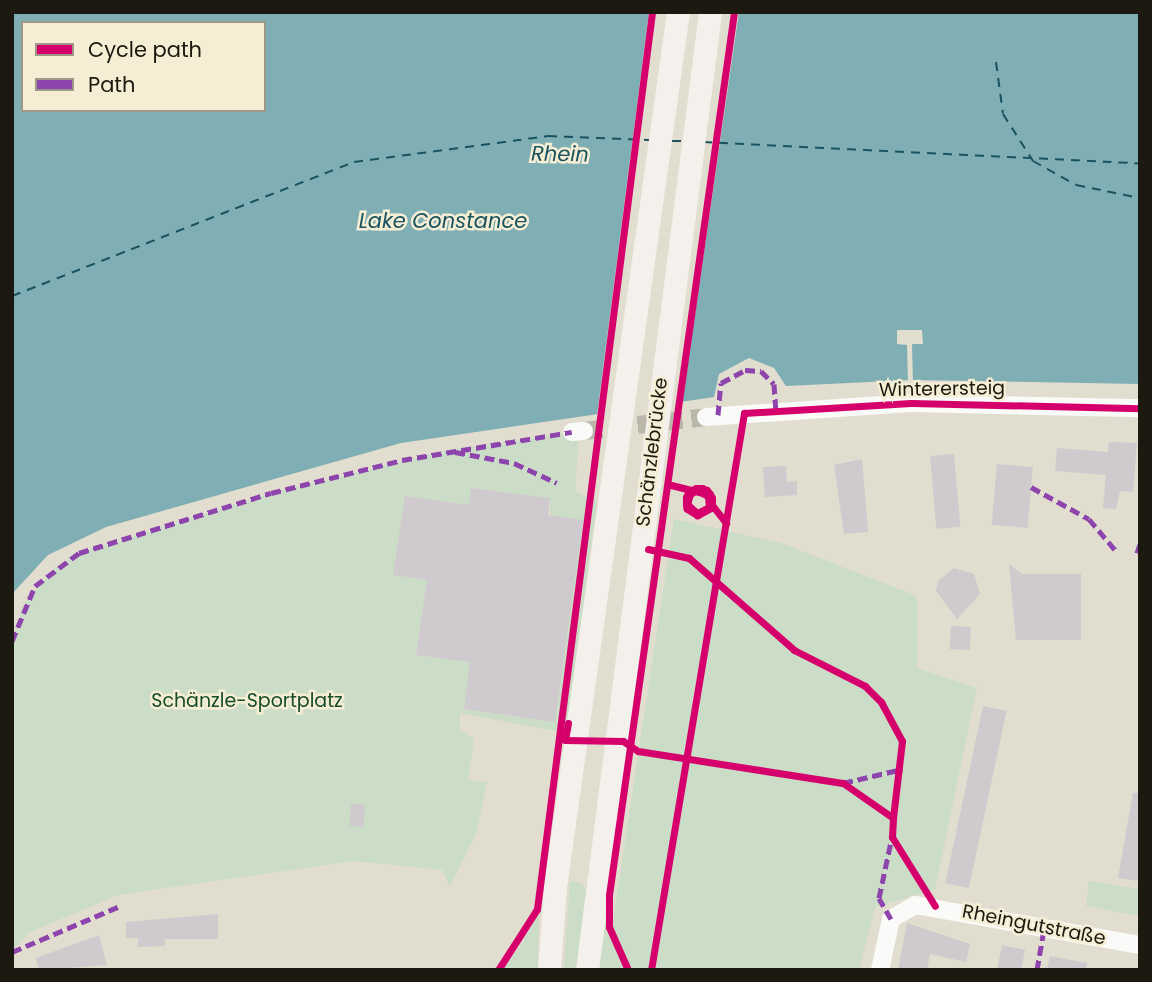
<!DOCTYPE html>
<meta charset="utf-8">
<style>
body{margin:0}
#map{position:relative;width:1152px;height:982px;overflow:hidden;background:#e1ddcf;font-family:Poppins,sans-serif}
div>[style]{position:absolute}
[style*='--x']{left:calc(var(--x)*1px);top:calc(var(--y)*1px);width:calc(var(--w)*1px);rotate:calc(var(--a)*1deg)}
.green>*{inset:0;background:#cbdcc7}
.water>*{inset:0;background:#7faeb4}
.pier>*{inset:0;background:#e1ddcf}
.ferry>*{height:2px;margin-top:-1px;transform-origin:0;background:repeating-linear-gradient(90deg,#18535f 0 9px,transparent 0 16px)}
.building>*{inset:0;background:#cfcacd;transform-origin:0 0}
.minor-tunnel>*{height:18px;margin-top:-9px;transform-origin:0;background:repeating-linear-gradient(90deg,#bab6a9 0 18px,transparent 0 27px)}
.minor>*{height:18px;margin:-9px;padding:0 9px;transform-origin:9px;border-radius:9px;background:#fafaf8}
.major>*{height:23px;margin:-11.5px;padding:0 11.5px;transform-origin:11.5px;border-radius:11.5px;background:#f4f0eb}
.quiet>*{height:5px;margin-top:-2.5px;transform-origin:0;background:repeating-linear-gradient(90deg,#8e44ad 0 10px,transparent 0 15px)}
.cycleway>*{height:7px;margin:-3.5px;padding:0 3.5px;transform-origin:3.5px;border-radius:3.5px;background:#d6006c}
span{translate:-50% -50%;white-space:nowrap;text-align:center;line-height:1.15;-webkit-text-stroke:5px #f5eed5;paint-order:stroke}
.street-label{font-size:19px;color:#1c1910}
.park-label{font-size:19px;color:#154c29}
.water-label{font-size:21px;color:#18535f;font-style:italic}
.frame{position:absolute;inset:0;border:14px solid #1c1910;pointer-events:none}
.legend{position:absolute;left:21px;top:21px;width:245px;height:91px;box-sizing:border-box;background:#f5eed5;border:2px solid #9e9986;margin:0;padding:9px 12px;list-style:none;font-size:21px;color:#1c1910}
.legend li{display:flex;align-items:center;gap:14px;height:35px}
.legend b{width:35px;border:2px solid #9e9986}
</style>
<div id="map">
<div class="green">
<i style="clip-path:polygon(evenodd,579px 432px,575px 491px,597px 502px,566px 733px,460px 713px,460px 730px,474px 739px,468px 780px,487px 782px,477px 831px,450px 887px,442px 870px,354px 861px,118px 895px,28px 933px,12px 951px,12px 641px,22px 606px,54px 568px,79px 553px,271px 493px,448px 450px,579px 432px,472px 488px,550px 499px,554px 722px,464px 709px,470px 662px,416px 655px,427px 580px,394px 575px,405px 496px,469px 505px,472px 488px)"></i>
<i style="clip-path:polygon(674px 519px,781px 543px,917px 596px,917px 668px,977px 688px,935px 889px,875px 907px,859px 970px,595px 970px,604px 915px,610px 940px)"></i>
<i style="clip-path:polygon(570px 881px,582px 883px,586px 891px,577px 970px,564px 970px)"></i>
<i style="clip-path:polygon(1089px 881px,1140px 889px,1140px 916px,1086px 906px)"></i>
<i style="clip-path:polygon(539px 911px,538px 970px,502px 970px,522px 944px)"></i>
</div>
<div class="water">
<i style="clip-path:polygon(evenodd,12px 12px,1140px 12px,1140px 384px,911px 380px,786px 386px,774px 368px,749px 358px,719px 374px,714px 397px,401px 443px,106px 527px,48px 555px,12px 594px,12px 12px,23px 23px,264px 23px,264px 110px,23px 110px,23px 23px)"></i>
</div>
<div class="pier">
<i style="clip-path:polygon(649px 12px,739px 12px,682px 404px,597px 415px)"></i>
<i style="clip-path:polygon(897px 330px,922px 330px,923px 344px,912px 344px,913px 384px,908px 384px,907px 345px,897px 344px)"></i>
</div>
<div class="ferry">
<i style="--x:996;--y:62;--w:52;--a:82.3"></i>
<i style="--x:1003;--y:114;--w:56;--a:57.4"></i>
<i style="--x:1033;--y:161;--w:49;--a:29.2"></i>
<i style="--x:1076;--y:185;--w:65;--a:11.5"></i>
<i style="--x:672;--y:141;--w:12;--a:0"></i>
<i style="--x:703;--y:142;--w:438;--a:2.8"></i>
<i style="--x:12;--y:296;--w:367;--a:-21.4"></i>
<i style="--x:354;--y:162;--w:196;--a:-7.6"></i>
<i style="--x:548;--y:136;--w:101;--a:2.3"></i>
</div>
<div class="building">
<i style="clip-path:polygon(1109px 442px,1137px 443px,1133px 492px,1120px 491px,1116px 509px,1103px 508px,1106px 475px,1055px 471px,1057px 448px,1108px 452px)"></i>
<i style="left:954px;top:454px;width:73px;height:24px;rotate:85deg"></i>
<i style="clip-path:polygon(862px 459px,868px 532px,844px 534px,834px 465px)"></i>
<i style="left:997px;top:464px;width:36px;height:61px;rotate:5deg"></i>
<i style="clip-path:polygon(786px 466px,787px 482px,797px 481px,797px 495px,765px 497px,763px 467px)"></i>
<i style="clip-path:polygon(471px 488px,550px 498px,548px 515px,583px 520px,555px 722px,464px 709px,470px 662px,416px 655px,427px 580px,393px 575px,405px 496px,469px 505px)"></i>
<i style="clip-path:polygon(1009px 564px,1022px 574px,1081px 574px,1081px 640px,1016px 640px)"></i>
<i style="clip-path:polygon(954px 568px,974px 574px,980px 594px,957px 619px,936px 591px,938px 581px)"></i>
<i style="left:951px;top:626px;width:20px;height:23px;rotate:3deg"></i>
<i style="left:983px;top:706px;width:24px;height:181px;rotate:12deg"></i>
<i style="clip-path:polygon(1133px 793px,1140px 793px,1140px 881px,1118px 878px)"></i>
<i style="left:351px;top:804px;width:14px;height:22px;rotate:4deg"></i>
<i style="clip-path:polygon(218px 914px,218px 939px,165px 939px,165px 946px,138px 947px,138px 938px,126px 938px,126px 922px)"></i>
<i style="clip-path:polygon(907px 923px,970px 944px,966px 962px,930px 954px,927px 970px,898px 970px)"></i>
<i style="clip-path:polygon(99px 935px,107px 965px,39px 970px,36px 958px)"></i>
<i style="clip-path:polygon(1002px 945px,1025px 950px,1021px 970px,997px 970px)"></i>
<i style="clip-path:polygon(1050px 956px,1087px 963px,1086px 970px,1047px 970px)"></i>
</div>
<div class="minor-tunnel">
<i style="--x:584;--y:431;--w:123;--a:-6.5"></i>
</div>
<div class="minor">
<i style="--x:706;--y:417;--w:205;--a:-3.9"></i>
<i style="--x:911;--y:403;--w:229;--a:1.3"></i>
<i style="--x:572;--y:432;--w:12;--a:-5"></i>
<i style="--x:880;--y:970;--w:52;--a:-77.8"></i>
<i style="--x:891;--y:919;--w:28;--a:-30"></i>
<i style="--x:915;--y:905;--w:229;--a:10.1"></i>
</div>
<div class="major">
<i style="--x:549;--y:970;--w:83;--a:-85.9"></i>
<i style="--x:555;--y:887;--w:884;--a:-82"></i>
<i style="--x:587;--y:970;--w:966;--a:-82.68"></i>
</div>
<div class="quiet">
<i style="--x:718;--y:415;--w:32;--a:-85"></i>
<i style="--x:721;--y:383;--w:27;--a:-28"></i>
<i style="--x:745;--y:370;--w:16;--a:4"></i>
<i style="--x:761;--y:371;--w:18;--a:45"></i>
<i style="--x:774;--y:384;--w:27;--a:86"></i>
<i style="--x:455;--y:452;--w:60;--a:10.6"></i>
<i style="--x:514;--y:463;--w:47;--a:24.9"></i>
<i style="--x:1031;--y:487;--w:66;--a:28.9"></i>
<i style="--x:1089;--y:519;--w:43;--a:49.7"></i>
<i style="--x:1137;--y:553;--w:9;--a:-72"></i>
<i style="--x:12;--y:641;--w:60;--a:-67.3"></i>
<i style="--x:35;--y:586;--w:55;--a:-36.9"></i>
<i style="--x:79;--y:553;--w:201;--a:-17.4"></i>
<i style="--x:271;--y:493;--w:135;--a:-14.1"></i>
<i style="--x:402;--y:460;--w:172;--a:-9.4"></i>
<i style="--x:843;--y:783;--w:61;--a:-13.3"></i>
<i style="--x:891;--y:919;--w:24;--a:-120"></i>
<i style="--x:879;--y:898;--w:62;--a:-78"></i>
<i style="--x:12;--y:952;--w:117;--a:-23.1"></i>
<i style="--x:1037;--y:970;--w:42;--a:-80.3"></i>
</div>
<div class="cycleway">
<i style="--x:671;--y:485;--w:30;--a:14"></i>
<i style="--x:700;--y:492;--w:9;--a:27"></i>
<i style="--x:708;--y:496;--w:11;--a:85"></i>
<i style="--x:709;--y:507;--w:13;--a:153"></i>
<i style="--x:697;--y:513;--w:13;--a:-138"></i>
<i style="--x:687;--y:504;--w:10;--a:-73"></i>
<i style="--x:690;--y:494;--w:4;--a:-34"></i>
<i style="--x:693;--y:492;--w:4;--a:-27"></i>
<i style="--x:697;--y:490;--w:4;--a:0"></i>
<i style="--x:701;--y:490;--w:9;--a:32"></i>
<i style="--x:709;--y:495;--w:13;--a:86"></i>
<i style="--x:710;--y:508;--w:14;--a:150"></i>
<i style="--x:698;--y:515;--w:15;--a:-138"></i>
<i style="--x:687;--y:505;--w:11;--a:-80"></i>
<i style="--x:689;--y:494;--w:4;--a:-45"></i>
<i style="--x:692;--y:491;--w:5;--a:-22"></i>
<i style="--x:697;--y:489;--w:4;--a:0"></i>
<i style="--x:701;--y:489;--w:11;--a:34"></i>
<i style="--x:710;--y:495;--w:13;--a:86"></i>
<i style="--x:711;--y:508;--w:16;--a:153"></i>
<i style="--x:697;--y:515;--w:12;--a:-149"></i>
<i style="--x:687;--y:509;--w:4;--a:-104"></i>
<i style="--x:686;--y:505;--w:8;--a:-90"></i>
<i style="--x:686;--y:497;--w:4;--a:-63"></i>
<i style="--x:688;--y:493;--w:5;--a:-37"></i>
<i style="--x:692;--y:490;--w:4;--a:-27"></i>
<i style="--x:696;--y:488;--w:6;--a:0"></i>
<i style="--x:702;--y:488;--w:5;--a:22"></i>
<i style="--x:707;--y:490;--w:5;--a:53"></i>
<i style="--x:710;--y:494;--w:4;--a:63"></i>
<i style="--x:712;--y:498;--w:7;--a:90"></i>
<i style="--x:712;--y:505;--w:23;--a:52"></i>
<i style="--x:648;--y:549;--w:42;--a:12.4"></i>
<i style="--x:689;--y:558;--w:140;--a:41.2"></i>
<i style="--x:794;--y:650;--w:80;--a:26.9"></i>
<i style="--x:865;--y:686;--w:23;--a:45"></i>
<i style="--x:881;--y:702;--w:44;--a:61.7"></i>
<i style="--x:902;--y:741;--w:78;--a:96.7"></i>
<i style="--x:568;--y:723;--w:17;--a:100"></i>
<i style="--x:565;--y:740;--w:58;--a:1"></i>
<i style="--x:623;--y:741;--w:18;--a:34"></i>
<i style="--x:638;--y:751;--w:207;--a:8.9"></i>
<i style="--x:843;--y:783;--w:61;--a:35"></i>
<i style="--x:893;--y:818;--w:19;--a:93"></i>
<i style="--x:892;--y:837;--w:81;--a:58.1"></i>
<i style="--x:498;--y:970;--w:72;--a:-57.4"></i>
<i style="--x:537;--y:909;--w:904;--a:-82.69"></i>
<i style="--x:628;--y:970;--w:47;--a:-113.8"></i>
<i style="--x:609;--y:927;--w:32;--a:-90"></i>
<i style="--x:609;--y:895;--w:892;--a:-81.94"></i>
<i style="--x:651;--y:970;--w:565;--a:-80.52"></i>
<i style="--x:744;--y:413;--w:167;--a:-3.4"></i>
<i style="--x:911;--y:403;--w:229;--a:1.3"></i>
</div>
<div class="street-label">
<span style="left:942px;top:389px;rotate:-1deg">Winterersteig</span>
<span style="left:652px;top:452px;rotate:-83deg">Schänzlebrücke</span>
<span style="left:1034px;top:925px;rotate:11deg">Rheingutstraße</span>
</div>
<div class="park-label">
<span style="left:247px;top:701px">Schänzle-Sportplatz</span>
</div>
<div class="water-label">
<span style="left:560px;top:154px;rotate:1deg">Rhein</span>
<span style="left:443px;top:221px">Lake Constance</span>
</div>
<div class="frame"></div>
<ul class="legend">
<li><b style="height:9px;background:#d6006c"></b>Cycle path</li>
<li><b style="height:9px;background:#8e44ad"></b>Path</li>
</ul>
</div>
